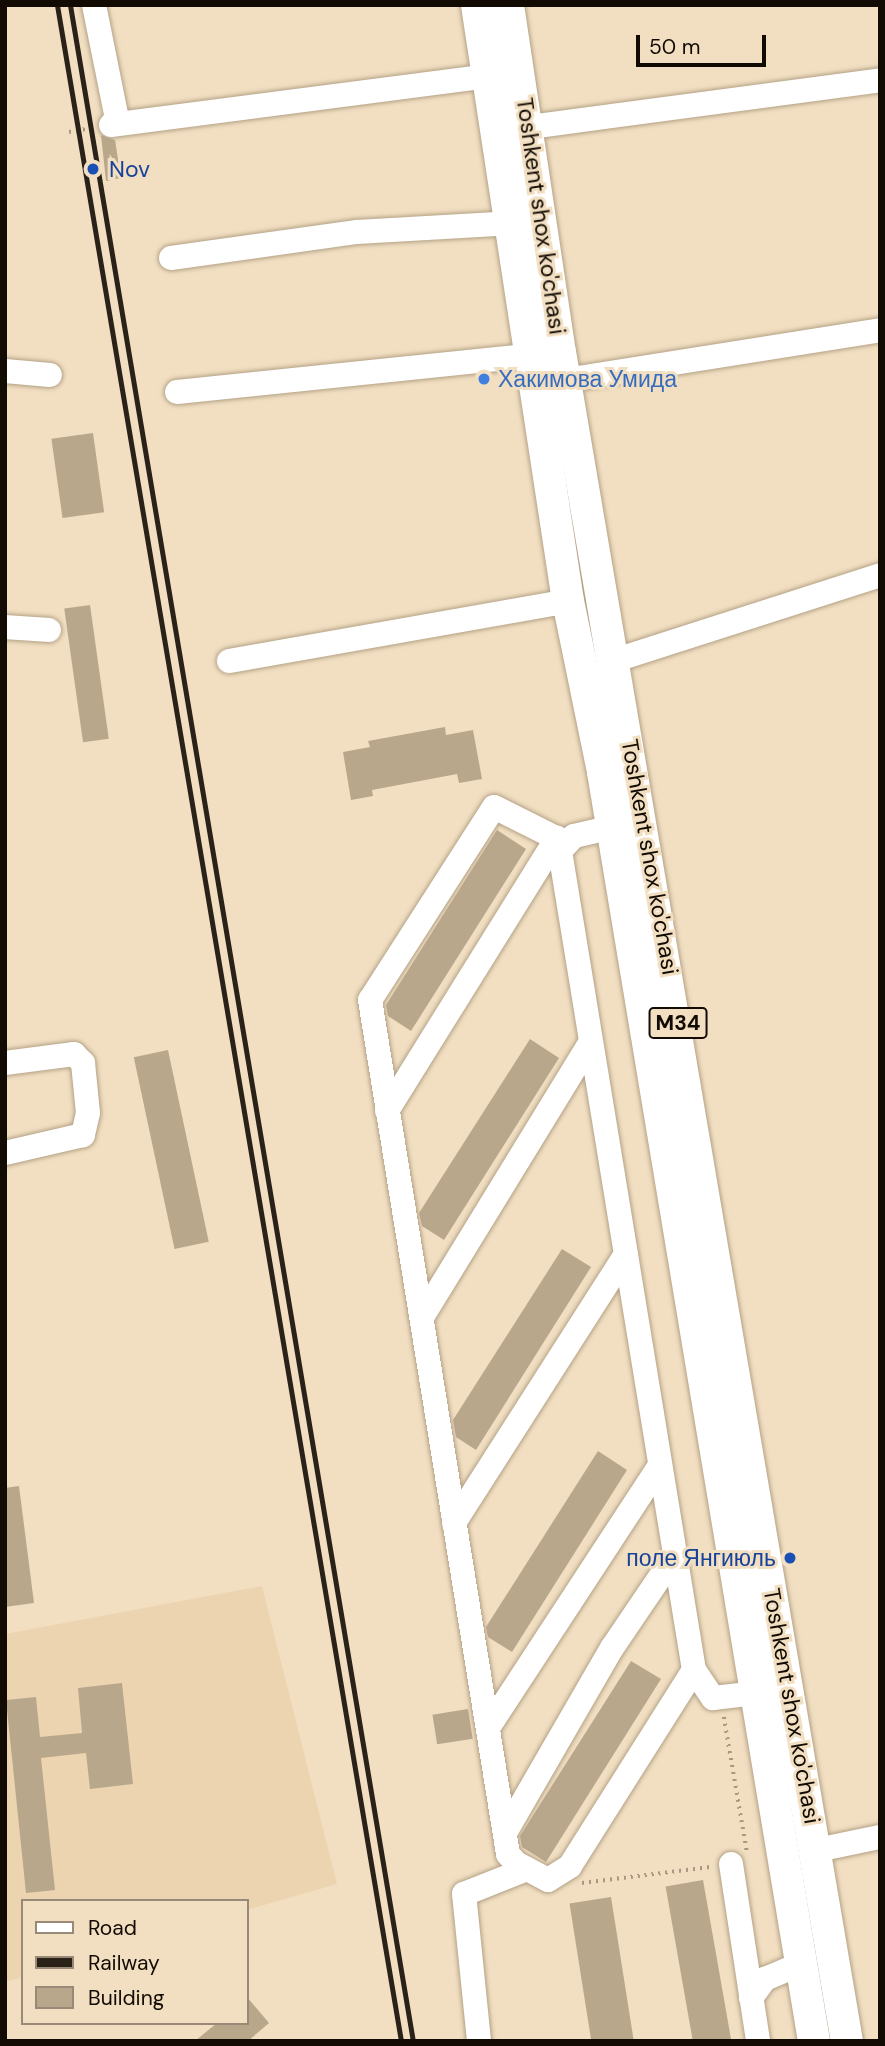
<!DOCTYPE html>
<meta charset="utf-8">
<style>
body{margin:0}
#map{position:relative;width:885px;height:2046px;overflow:hidden;background:#f2dfc2;font-family:"DM Sans",sans-serif}
div>[style]{position:absolute}
[style*='--x']{left:calc(var(--x)*1px);top:calc(var(--y)*1px);width:calc(var(--w)*1px);rotate:calc(var(--a)*1deg)}
.built>*{inset:0;background:#ecd4b1}
.building>*{inset:0;background:#b9a78c;transform-origin:0 0}
.path>*{height:3.5px;margin-top:-1.75px;transform-origin:0;background:repeating-linear-gradient(90deg,#a89882 0 2px,transparent 0 7px)}
.roads{filter:drop-shadow(0 0 2px #b4a286) drop-shadow(0 0 2px #b4a286)}
.minor>*{height:24px;margin:-12px;padding:0 12px;transform-origin:12px;border-radius:12px;background:#fff}
.major>*{height:32px;margin:-16px;padding:0 16px;transform-origin:16px;border-radius:16px;background:#fff}
.rail>*{height:5px;margin:-2.5px;padding:0 2.5px;transform-origin:2.5px;border-radius:2.5px;background:#2a2218}
.dots>*{width:19px;height:19px;translate:-50% -50%;box-sizing:border-box;border:4px solid #f2dfc2;border-radius:50%}
span{translate:-50% -50%;white-space:nowrap;text-align:center;line-height:1.15;-webkit-text-stroke:6px #f2dfc2;paint-order:stroke}
.shield-label span{padding:2px 5px;background:#f2dfc2;border:2px solid;border-radius:5px;-webkit-text-stroke-width:0}
.shield-label{font-size:21px;color:#120b03;font-weight:700}
.transit-label{font-size:23px;color:#164399}
.left{translate:0 -50%;text-align:left}
.right{translate:-100% -50%;text-align:right}
.street-label{font-size:23px;color:#120b03}
.shop-label{font-size:23px;color:#366cbe}
.frame{position:absolute;inset:0;border:7px solid #120b03;pointer-events:none}
.legend{position:absolute;left:21px;top:1899px;width:228px;height:126px;box-sizing:border-box;background:#f2dfc2;border:2px solid #988a76;margin:0;padding:9px 12px;list-style:none;font-size:21px;color:#120b03}
.legend li{display:flex;align-items:center;gap:14px;height:35px}
.legend b{width:35px;border:2px solid #988a76}
.scale{position:absolute;left:636px;top:35px;width:130px;height:32px;box-sizing:border-box;border:4px solid #120b03;border-top:0;padding-left:9px;font-size:21px;line-height:24px;white-space:nowrap;color:#120b03;-webkit-text-stroke:5px #f2dfc2;paint-order:stroke}
</style>
<div id="map">
<div class="built">
<i style="clip-path:polygon(262px 1586px,337px 1884px,247px 1910px,247px 1901px,23px 1901px,23px 1977px,5px 1982px,5px 1634px)"></i>
</div>
<div class="building">
<i style="clip-path:polygon(101px 135px,115px 140px,121px 178px,106px 181px)"></i>
<i style="left:93px;top:433px;width:80px;height:42px;rotate:82deg"></i>
<i style="left:90px;top:605px;width:135px;height:26px;rotate:82deg"></i>
<i style="clip-path:polygon(445px 727px,446px 735px,473px 730px,482px 779px,459px 783px,457px 774px,372px 790px,373px 796px,351px 800px,343px 752px,370px 747px,368px 741px)"></i>
<i style="clip-path:polygon(497px 830px,526px 849px,411px 1031px,388px 1016px,386px 1005px)"></i>
<i style="clip-path:polygon(530px 1039px,559px 1058px,444px 1240px,422px 1226px,419px 1213px)"></i>
<i style="left:168px;top:1050px;width:196px;height:35px;rotate:78deg"></i>
<i style="clip-path:polygon(562px 1249px,591px 1267px,476px 1450px,456px 1437px,453px 1420px)"></i>
<i style="clip-path:polygon(598px 1451px,627px 1470px,512px 1652px,488px 1637px,486px 1627px)"></i>
<i style="clip-path:polygon(19px 1486px,34px 1603px,5px 1607px,5px 1488px)"></i>
<i style="clip-path:polygon(631px 1661px,661px 1679px,546px 1862px,522px 1847px,520px 1836px)"></i>
<i style="clip-path:polygon(122px 1683px,133px 1784px,90px 1789px,86px 1753px,41px 1758px,55px 1890px,26px 1893px,6px 1700px,36px 1697px,40px 1737px,82px 1733px,78px 1688px)"></i>
<i style="left:468px;top:1709px;width:30px;height:36px;rotate:81deg"></i>
<i style="left:703px;top:1880px;width:163px;height:38px;rotate:80deg"></i>
<i style="left:611px;top:1897px;width:146px;height:42px;rotate:81deg"></i>
<i style="clip-path:polygon(247px 1997px,269px 2023px,248px 2041px,195px 2041px,217px 2023px,247px 2023px)"></i>
</div>
<div class="path">
<i style="--x:69;--y:132;--w:23;--a:-10"></i>
<i style="--x:724;--y:1717;--w:136;--a:80.3"></i>
<i style="--x:582;--y:1883;--w:129;--a:-7.1"></i>
</div>
<div class="roads">
<div class="minor">
<i style="--x:94;--y:5;--w:121;--a:78.6"></i>
<i style="--x:111;--y:125;--w:382;--a:-7.4"></i>
<i style="--x:530;--y:127;--w:353;--a:-7.6"></i>
<i style="--x:171;--y:258;--w:188;--a:-8"></i>
<i style="--x:357;--y:232;--w:157;--a:-3.3"></i>
<i style="--x:5;--y:371;--w:45;--a:5.1"></i>
<i style="--x:566;--y:380;--w:318;--a:-9"></i>
<i style="--x:177;--y:392;--w:359;--a:-5.9"></i>
<i style="--x:5;--y:627;--w:44;--a:3.9"></i>
<i style="--x:616;--y:660;--w:277;--a:-17.8"></i>
<i style="--x:229;--y:661;--w:344;--a:-10"></i>
<i style="--x:613;--y:827;--w:40;--a:167"></i>
<i style="--x:574;--y:836;--w:21;--a:133"></i>
<i style="--x:560;--y:851;--w:830;--a:80.71"></i>
<i style="--x:694;--y:1670;--w:34;--a:56"></i>
<i style="--x:713;--y:1698;--w:43;--a:-6.6"></i>
<i style="--x:564;--y:842;--w:78;--a:-153.4"></i>
<i style="--x:494;--y:807;--w:229;--a:122.7"></i>
<i style="--x:370;--y:1000;--w:865;--a:80.82"></i>
<i style="--x:508;--y:1854;--w:12;--a:48"></i>
<i style="--x:516;--y:1863;--w:36;--a:28"></i>
<i style="--x:548;--y:1880;--w:26;--a:-32"></i>
<i style="--x:570;--y:1866;--w:232;--a:-57.7"></i>
<i style="--x:5;--y:1063;--w:70;--a:-7.4"></i>
<i style="--x:74;--y:1054;--w:13;--a:45"></i>
<i style="--x:83;--y:1063;--w:50;--a:84.3"></i>
<i style="--x:88;--y:1113;--w:23;--a:103"></i>
<i style="--x:83;--y:1135;--w:80;--a:167"></i>
<i style="--x:387;--y:1111;--w:322;--a:-58.1"></i>
<i style="--x:424;--y:1314;--w:318;--a:-58.5"></i>
<i style="--x:454;--y:1523;--w:319;--a:-57.4"></i>
<i style="--x:488;--y:1728;--w:314;--a:-56.8"></i>
<i style="--x:505;--y:1833;--w:214;--a:-60"></i>
<i style="--x:612;--y:1648;--w:112;--a:-55.9"></i>
<i style="--x:817;--y:1850;--w:64;--a:-11.7"></i>
<i style="--x:731;--y:1864;--w:179;--a:81.3"></i>
<i style="--x:751;--y:1998;--w:24;--a:-54"></i>
<i style="--x:765;--y:1979;--w:39;--a:-23"></i>
<i style="--x:479;--y:2041;--w:148;--a:-95.8"></i>
<i style="--x:464;--y:1894;--w:68;--a:-21.6"></i>
</div>
<div class="major">
<i style="--x:477;--y:5;--w:603;--a:81.32"></i>
<i style="--x:568;--y:601;--w:175;--a:78.4"></i>
<i style="--x:603;--y:772;--w:1286;--a:80.56"></i>
<i style="--x:508;--y:5;--w:351;--a:81.5"></i>
<i style="--x:560;--y:352;--w:1713;--a:80.36"></i>
</div>
</div>
<div class="rail">
<i style="--x:57;--y:5;--w:2065;--a:80.41"></i>
<i style="--x:70;--y:5;--w:2065;--a:80.44"></i>
</div>
<div class="dots">
<i style="left:93px;top:169px;background:#1a4fb4"></i>
<i style="left:484px;top:379px;background:#3f7fe0"></i>
<i style="left:790px;top:1558px;background:#1a4fb4"></i>
</div>
<div class="shield-label">
<span style="left:678px;top:1023px">M34</span>
</div>
<div class="transit-label">
<span class="left" style="left:109px;top:169px">Nov</span>
<span class="right" style="left:776px;top:1558px">поле Янгиюль</span>
</div>
<div class="street-label">
<span style="left:541px;top:216px;rotate:82deg">Toshkent shox ko'chasi</span>
<span style="left:650px;top:857px;rotate:80deg">Toshkent shox ko'chasi</span>
<span style="left:792px;top:1706px;rotate:80deg">Toshkent shox ko'chasi</span>
</div>
<div class="shop-label">
<span class="left" style="left:498px;top:379px">Хакимова Умида</span>
</div>
<div class="frame"></div>
<ul class="legend">
<li><b style="height:9px;background:#fff"></b>Road</li>
<li><b style="height:9px;background:#2a2218"></b>Railway</li>
<li><b style="height:19px;background:#b9a78c"></b>Building</li>
</ul>
<div class="scale">50 m</div>
</div>
